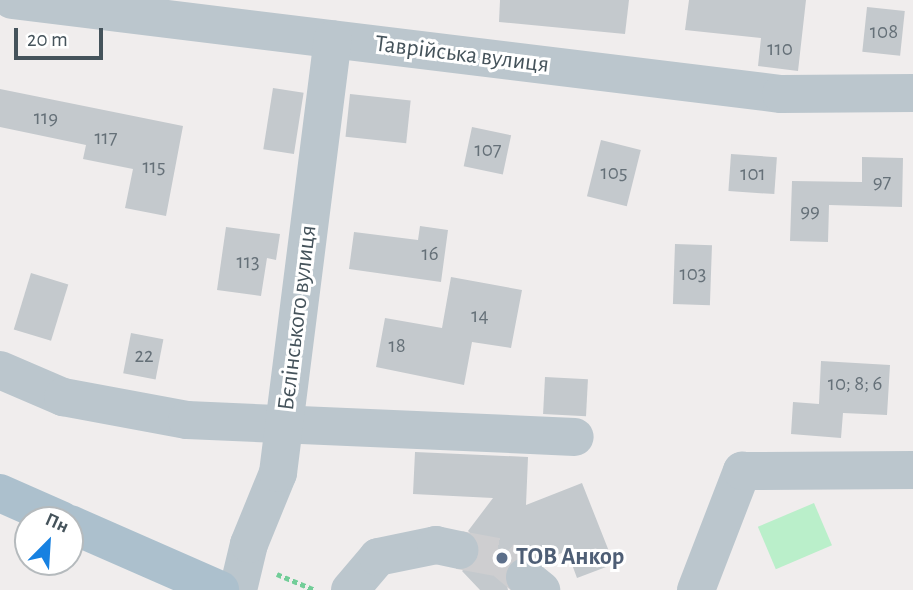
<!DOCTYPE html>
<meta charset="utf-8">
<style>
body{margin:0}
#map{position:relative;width:913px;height:590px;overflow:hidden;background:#f0eded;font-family:"Alegreya Sans",sans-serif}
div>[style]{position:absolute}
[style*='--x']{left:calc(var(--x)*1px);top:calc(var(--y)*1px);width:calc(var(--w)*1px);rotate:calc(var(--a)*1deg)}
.green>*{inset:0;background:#baefca;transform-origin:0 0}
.building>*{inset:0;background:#c4c9cd;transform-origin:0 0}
.minor-tunnel>*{height:38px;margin-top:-19px;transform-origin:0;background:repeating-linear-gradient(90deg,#ceced0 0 38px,transparent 0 57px)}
.path>*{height:4.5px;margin-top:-2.25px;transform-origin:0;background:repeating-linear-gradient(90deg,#72cd98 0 5px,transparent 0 8.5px)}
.minor>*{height:38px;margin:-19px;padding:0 19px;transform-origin:19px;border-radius:19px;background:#bbc6cd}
.major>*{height:38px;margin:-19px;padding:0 19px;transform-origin:19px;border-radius:19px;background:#acc0cd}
.dots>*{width:19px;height:19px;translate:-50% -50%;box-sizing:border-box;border:4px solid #fff;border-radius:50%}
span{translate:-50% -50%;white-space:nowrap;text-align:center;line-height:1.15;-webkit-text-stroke:6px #fff;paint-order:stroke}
.number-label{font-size:21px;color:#657078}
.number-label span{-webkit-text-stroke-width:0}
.street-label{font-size:24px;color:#45535b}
.service-label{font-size:24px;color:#4e5e75;font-weight:700}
.left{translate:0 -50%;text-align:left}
.north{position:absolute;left:14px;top:506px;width:70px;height:70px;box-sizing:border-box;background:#fff;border:2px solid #b5babd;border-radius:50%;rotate:24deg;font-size:19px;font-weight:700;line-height:28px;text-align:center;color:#45535b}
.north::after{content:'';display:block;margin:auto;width:24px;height:32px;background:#1781e1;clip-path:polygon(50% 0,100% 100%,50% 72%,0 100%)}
.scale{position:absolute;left:14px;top:28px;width:89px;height:32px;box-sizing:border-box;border:4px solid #45535b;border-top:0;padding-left:9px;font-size:21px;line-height:24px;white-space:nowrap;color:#45535b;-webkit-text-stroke:5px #fff;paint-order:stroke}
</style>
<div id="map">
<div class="green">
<i style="left:814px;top:503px;width:46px;height:61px;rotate:67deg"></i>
</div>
<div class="building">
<i style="clip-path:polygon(500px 0,629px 0,625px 34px,499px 22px)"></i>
<i style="clip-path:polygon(689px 0,806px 0,798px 71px,758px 66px,761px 38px,685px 30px)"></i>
<i style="left:867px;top:7px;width:38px;height:45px;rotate:6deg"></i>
<i style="left:273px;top:88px;width:31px;height:62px;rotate:9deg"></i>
<i style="clip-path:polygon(0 89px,183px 126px,166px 216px,125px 208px,133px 169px,83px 159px,86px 145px,0 127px)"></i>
<i style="left:350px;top:94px;width:61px;height:43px;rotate:6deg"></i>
<i style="left:472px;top:127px;width:40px;height:40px;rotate:12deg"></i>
<i style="left:601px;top:140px;width:41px;height:58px;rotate:14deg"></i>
<i style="left:731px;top:154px;width:46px;height:37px;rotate:4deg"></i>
<i style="clip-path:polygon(862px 157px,903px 158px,902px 207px,829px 205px,828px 242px,790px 241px,792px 181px,862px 182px)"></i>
<i style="clip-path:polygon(420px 226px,448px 230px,441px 282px,349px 269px,354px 232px,418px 240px)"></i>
<i style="clip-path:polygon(226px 227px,280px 234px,276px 260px,267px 258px,261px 296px,217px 290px)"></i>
<i style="left:675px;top:244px;width:37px;height:60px;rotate:2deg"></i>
<i style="left:31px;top:273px;width:39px;height:59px;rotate:17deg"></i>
<i style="clip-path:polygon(451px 277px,522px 290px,511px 348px,472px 342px,464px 385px,376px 367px,385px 318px,442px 328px)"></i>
<i style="left:131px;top:333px;width:33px;height:41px;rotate:11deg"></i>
<i style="clip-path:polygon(821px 361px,890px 365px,887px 415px,843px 413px,841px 438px,791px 434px,793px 402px,819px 404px)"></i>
<i style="left:545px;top:377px;width:43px;height:37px;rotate:3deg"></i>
<i style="clip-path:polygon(415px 452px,528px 457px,526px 505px,582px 483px,614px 564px,577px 578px,567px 551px,541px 561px,518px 556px,504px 573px,508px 590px,480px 590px,462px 571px,480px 555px,480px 543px,468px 531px,493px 498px,413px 494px)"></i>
</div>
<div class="minor-tunnel">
<i style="--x:459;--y:550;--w:44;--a:10.5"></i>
<i style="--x:502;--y:558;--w:30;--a:40"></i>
</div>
<div class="path">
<i style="--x:277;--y:574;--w:41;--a:22.8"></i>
</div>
<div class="minor">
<i style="--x:12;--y:0;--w:775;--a:6.97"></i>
<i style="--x:781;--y:94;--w:132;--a:-0.4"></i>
<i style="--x:0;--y:370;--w:69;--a:23.2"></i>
<i style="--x:63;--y:397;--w:126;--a:10.5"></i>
<i style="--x:187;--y:420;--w:388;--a:2.5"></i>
<i style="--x:525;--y:577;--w:21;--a:39"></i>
<i style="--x:238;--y:590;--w:47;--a:-76.6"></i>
<i style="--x:249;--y:544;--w:77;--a:-67.8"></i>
<i style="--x:278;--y:473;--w:437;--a:-82.8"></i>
<i style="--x:350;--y:590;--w:43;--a:-49.7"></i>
<i style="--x:378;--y:557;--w:59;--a:-11.7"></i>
<i style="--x:436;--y:545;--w:24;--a:12"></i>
<i style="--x:696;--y:590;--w:128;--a:-68.9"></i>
<i style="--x:742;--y:471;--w:171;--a:-0.3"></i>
</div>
<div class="major">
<i style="--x:0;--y:493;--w:67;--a:23.9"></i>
<i style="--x:70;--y:524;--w:164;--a:23.7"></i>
</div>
<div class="dots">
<i style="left:502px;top:558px;background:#5c6f8a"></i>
</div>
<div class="number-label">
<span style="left:884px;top:32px">108</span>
<span style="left:780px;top:49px">110</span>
<span style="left:46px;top:118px">119</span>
<span style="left:106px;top:138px">117</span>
<span style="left:488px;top:150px">107</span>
<span style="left:154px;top:167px">115</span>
<span style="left:614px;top:173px">105</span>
<span style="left:753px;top:174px">101</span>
<span style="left:882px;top:182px">97</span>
<span style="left:810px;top:211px">99</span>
<span style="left:430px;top:254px">16</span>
<span style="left:248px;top:262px">113</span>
<span style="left:693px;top:274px">103</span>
<span style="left:480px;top:316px">14</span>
<span style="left:397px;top:346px">18</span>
<span style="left:144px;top:356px">22</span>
<span style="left:855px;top:384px">10; 8; 6</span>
</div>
<div class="street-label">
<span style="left:462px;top:55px;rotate:7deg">Таврійська вулиця</span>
<span style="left:298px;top:318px;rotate:-83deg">Бєлінського вулиця</span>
</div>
<div class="service-label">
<span class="left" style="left:516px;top:558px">ТОВ Анкор</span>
</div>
<div class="north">Пн</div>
<div class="scale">20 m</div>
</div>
